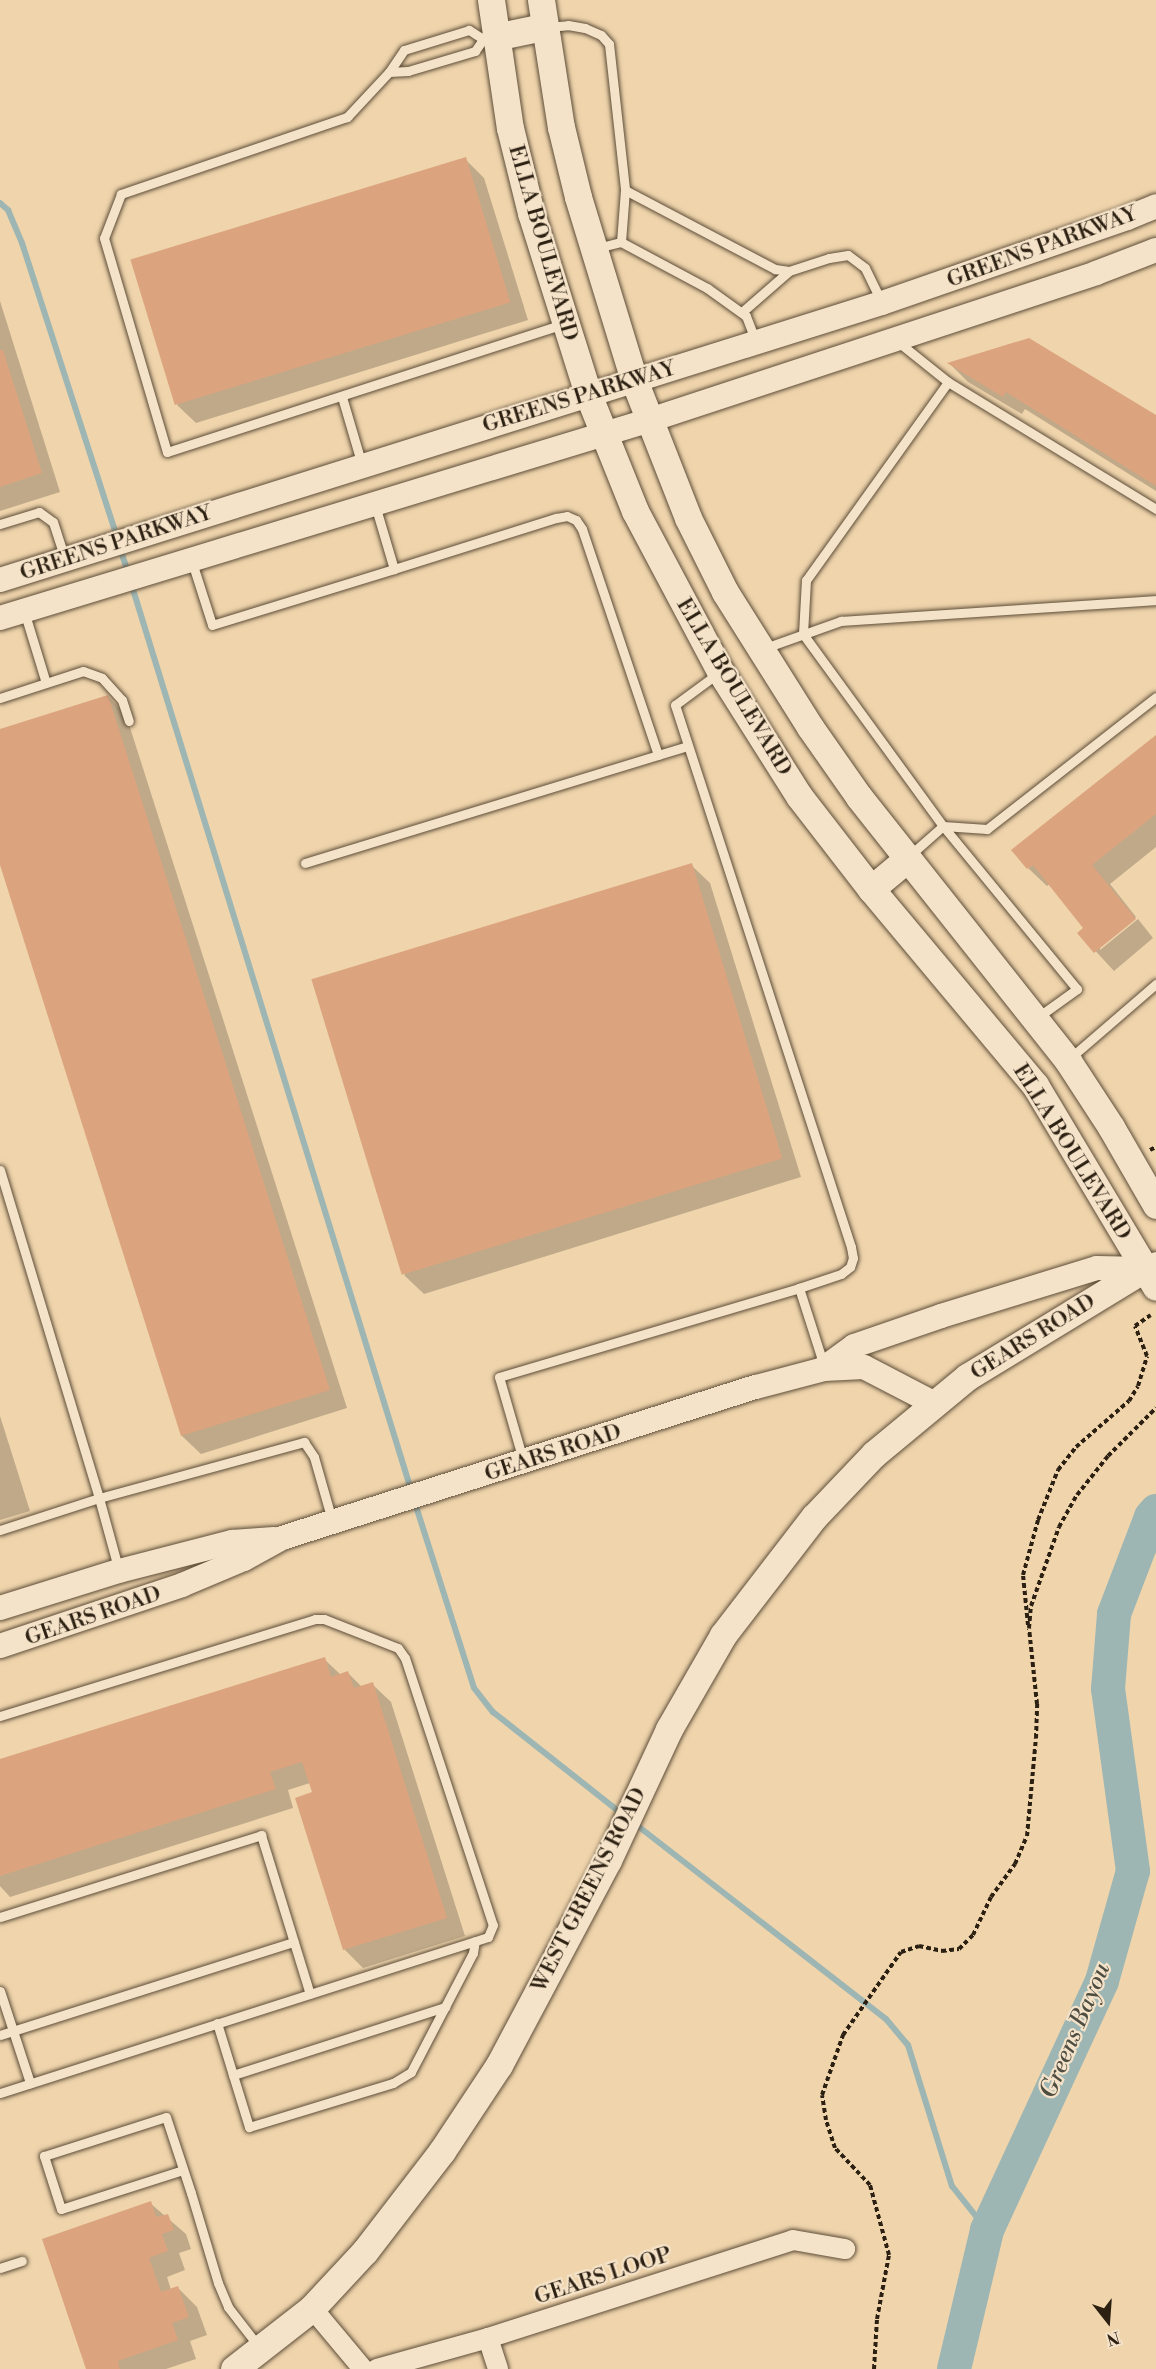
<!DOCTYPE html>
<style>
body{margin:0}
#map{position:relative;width:1156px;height:2369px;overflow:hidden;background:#efd4ac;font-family:"Libre Bodoni",serif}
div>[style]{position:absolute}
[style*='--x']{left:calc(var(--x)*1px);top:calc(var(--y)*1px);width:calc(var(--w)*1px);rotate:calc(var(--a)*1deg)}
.shadow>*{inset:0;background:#0003}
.stream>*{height:6px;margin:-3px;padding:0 3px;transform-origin:3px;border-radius:3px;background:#9db6b3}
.river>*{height:34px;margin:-17px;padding:0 17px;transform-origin:17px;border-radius:17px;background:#9db6b3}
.building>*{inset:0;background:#dba47f;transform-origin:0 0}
.path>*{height:4px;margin-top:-2px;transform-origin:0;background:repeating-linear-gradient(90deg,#2c2012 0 4.5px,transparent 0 7.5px)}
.roads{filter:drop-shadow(0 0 2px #5d4d38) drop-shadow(0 0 2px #5d4d38)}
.service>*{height:9px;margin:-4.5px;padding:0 4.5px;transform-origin:4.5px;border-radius:4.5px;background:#f5e3c9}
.minor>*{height:20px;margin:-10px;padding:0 10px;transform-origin:10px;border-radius:10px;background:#f5e3c9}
.tertiary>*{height:24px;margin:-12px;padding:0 12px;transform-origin:12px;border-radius:12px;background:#f5e3c9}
.secondary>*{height:27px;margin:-13.5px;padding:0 13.5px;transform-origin:13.5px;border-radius:13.5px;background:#f5e3c9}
span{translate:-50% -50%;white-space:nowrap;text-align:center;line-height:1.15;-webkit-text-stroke:4.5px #f5e3c9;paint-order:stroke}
.street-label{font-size:22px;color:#2c2012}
.water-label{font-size:24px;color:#4e4d42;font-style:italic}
.north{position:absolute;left:1078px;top:2291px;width:60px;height:60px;-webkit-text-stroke:4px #f5e3c9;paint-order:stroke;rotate:163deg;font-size:16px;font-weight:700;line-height:24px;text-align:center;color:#2c2012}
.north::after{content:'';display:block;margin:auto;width:21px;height:27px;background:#2c2012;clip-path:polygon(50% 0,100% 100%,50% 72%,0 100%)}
</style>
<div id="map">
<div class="shadow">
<i style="clip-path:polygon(465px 159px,484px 178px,528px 320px,196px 423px,177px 405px)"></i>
<i style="clip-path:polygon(0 301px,60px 492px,0 511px)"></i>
<i style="clip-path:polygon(950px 364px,1156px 417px,1156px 491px,1025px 409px,1022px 414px,968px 382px)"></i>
<i style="clip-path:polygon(108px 696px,126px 715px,347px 1408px,201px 1454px,182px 1436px,0 860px,0 730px)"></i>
<i style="clip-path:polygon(1156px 737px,1156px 847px,1110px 884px,1136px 917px,1100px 946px,1100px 950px,1138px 919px,1153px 938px,1114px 971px,1079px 933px,1085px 929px,1050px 884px,1047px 886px,1028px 868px)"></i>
<i style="clip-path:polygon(691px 865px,710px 883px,801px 1177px,424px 1294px,405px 1276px,314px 982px)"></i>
<i style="clip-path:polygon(0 1416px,30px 1511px,0 1520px)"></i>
<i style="clip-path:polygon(324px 1659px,341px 1675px,348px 1673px,362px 1687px,372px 1684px,391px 1702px,465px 1936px,363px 1968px,345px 1950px,297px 1799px,314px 1793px,310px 1783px,288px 1790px,293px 1808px,10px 1897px,0 1886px,0 1761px)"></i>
<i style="clip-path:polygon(150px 2203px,186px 2234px,191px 2249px,179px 2253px,185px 2270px,167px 2277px,171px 2290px,178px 2288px,197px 2307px,207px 2335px,190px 2341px,196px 2359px,166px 2369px,88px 2369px)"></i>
</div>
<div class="stream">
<i style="--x:0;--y:203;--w:11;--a:41"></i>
<i style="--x:8;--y:210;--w:36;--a:67"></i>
<i style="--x:22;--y:243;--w:310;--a:72.1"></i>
<i style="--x:120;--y:548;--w:26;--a:72"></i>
<i style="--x:131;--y:583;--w:949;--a:72.84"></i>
<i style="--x:414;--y:1500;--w:197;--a:72.3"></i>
<i style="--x:474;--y:1688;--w:31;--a:52"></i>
<i style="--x:493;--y:1712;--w:163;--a:38.3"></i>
<i style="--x:634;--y:1823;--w:319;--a:37.9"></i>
<i style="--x:886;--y:2019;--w:34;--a:50"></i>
<i style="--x:908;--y:2045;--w:148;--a:72.7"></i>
<i style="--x:952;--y:2186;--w:56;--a:51.5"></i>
</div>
<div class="river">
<i style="--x:954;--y:2369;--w:143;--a:-76.6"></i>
<i style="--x:987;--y:2230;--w:274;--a:-65.2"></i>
<i style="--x:1102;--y:1981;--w:114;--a:-74.3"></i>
<i style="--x:1133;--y:1871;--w:184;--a:-97.8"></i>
<i style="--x:1108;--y:1689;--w:75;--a:-85.4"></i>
<i style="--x:1114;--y:1614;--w:104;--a:-69.1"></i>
<i style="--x:1151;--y:1517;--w:8;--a:-50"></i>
</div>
<div class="building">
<i style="left:466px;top:157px;width:152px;height:351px;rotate:73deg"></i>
<i style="clip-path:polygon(1029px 338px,1156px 415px,1156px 486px,1006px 392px,1003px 397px,947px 363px)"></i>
<i style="clip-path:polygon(0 350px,3px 350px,42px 473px,0 487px)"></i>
<i style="clip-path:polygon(108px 695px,330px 1390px,181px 1436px,0 865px,0 729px)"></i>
<i style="clip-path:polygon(1156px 735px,1156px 814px,1092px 865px,1136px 919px,1094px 953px,1077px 933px,1083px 928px,1033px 865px,1027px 869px,1011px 850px)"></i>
<i style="left:692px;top:863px;width:309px;height:398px;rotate:73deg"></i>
<i style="clip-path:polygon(325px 1657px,331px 1677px,348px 1671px,354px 1688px,373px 1682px,447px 1918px,343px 1950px,295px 1798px,312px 1792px,302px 1762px,270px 1772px,276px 1789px,0 1876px,0 1759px)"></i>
<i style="clip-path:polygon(151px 2201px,156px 2217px,168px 2214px,174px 2230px,162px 2234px,168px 2251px,149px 2258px,161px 2292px,178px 2286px,189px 2317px,172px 2323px,178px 2340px,118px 2361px,120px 2369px,86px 2369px,42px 2239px)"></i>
</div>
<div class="path">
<i style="--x:1150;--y:1150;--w:7;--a:-27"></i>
<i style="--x:1028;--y:1625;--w:50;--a:-95.7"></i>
<i style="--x:1023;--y:1575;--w:57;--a:-74.7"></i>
<i style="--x:1038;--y:1520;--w:54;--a:-68.2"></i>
<i style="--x:1058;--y:1470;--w:29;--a:-52"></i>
<i style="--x:1076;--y:1447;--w:70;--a:-41"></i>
<i style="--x:1129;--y:1401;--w:17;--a:-59"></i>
<i style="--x:1138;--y:1386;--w:31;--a:-73"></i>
<i style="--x:1147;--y:1356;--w:32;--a:-112"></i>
<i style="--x:1135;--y:1326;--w:19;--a:-35"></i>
<i style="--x:874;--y:2369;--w:50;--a:-86.6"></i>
<i style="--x:877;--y:2319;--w:65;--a:-79.4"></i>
<i style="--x:889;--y:2255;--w:73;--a:-105.2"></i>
<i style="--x:870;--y:2185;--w:51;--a:-133.4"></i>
<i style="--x:835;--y:2148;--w:29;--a:-108"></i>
<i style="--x:826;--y:2120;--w:25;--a:-99"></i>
<i style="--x:822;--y:2095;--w:64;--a:-70.7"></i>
<i style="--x:843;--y:2035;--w:101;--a:-55.1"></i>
<i style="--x:901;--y:1952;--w:19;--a:-18"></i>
<i style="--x:919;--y:1946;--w:24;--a:12"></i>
<i style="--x:942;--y:1951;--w:17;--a:-7"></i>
<i style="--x:959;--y:1949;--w:20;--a:-45"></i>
<i style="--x:973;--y:1935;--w:42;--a:-64.7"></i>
<i style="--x:991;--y:1897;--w:41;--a:-54"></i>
<i style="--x:1015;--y:1864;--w:30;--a:-67"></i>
<i style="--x:1027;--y:1836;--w:98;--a:-84.8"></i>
<i style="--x:1036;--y:1738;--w:34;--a:-88"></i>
<i style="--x:1037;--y:1704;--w:76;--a:-96"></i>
<i style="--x:1029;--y:1628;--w:22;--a:-85"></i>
<i style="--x:1031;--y:1606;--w:84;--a:-70.5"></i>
<i style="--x:1059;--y:1527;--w:37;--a:-61"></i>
<i style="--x:1077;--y:1495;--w:50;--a:-51.5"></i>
<i style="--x:1108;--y:1456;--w:68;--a:-45"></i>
</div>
<div class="roads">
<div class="service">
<i style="--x:547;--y:27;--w:21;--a:-5"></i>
<i style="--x:568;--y:25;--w:17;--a:10"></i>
<i style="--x:585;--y:28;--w:17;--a:24"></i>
<i style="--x:601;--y:35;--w:12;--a:48"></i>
<i style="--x:609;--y:44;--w:147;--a:83.7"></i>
<i style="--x:625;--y:190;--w:170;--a:27.8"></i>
<i style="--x:775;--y:269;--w:14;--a:8"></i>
<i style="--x:789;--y:271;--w:42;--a:-18"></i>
<i style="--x:829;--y:258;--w:19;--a:-9"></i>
<i style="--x:848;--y:255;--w:21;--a:37"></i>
<i style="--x:865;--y:268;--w:37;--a:64"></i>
<i style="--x:493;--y:37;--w:10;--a:169"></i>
<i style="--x:483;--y:39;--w:17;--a:-147"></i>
<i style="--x:469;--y:30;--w:68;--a:162.9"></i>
<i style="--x:404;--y:50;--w:27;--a:124"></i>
<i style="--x:389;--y:72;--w:62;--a:133"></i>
<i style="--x:347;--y:117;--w:239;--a:161.2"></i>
<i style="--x:121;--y:194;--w:47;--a:111.1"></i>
<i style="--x:104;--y:238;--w:223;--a:73.6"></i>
<i style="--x:167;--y:452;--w:416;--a:-17.9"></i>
<i style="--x:389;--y:72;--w:19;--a:-3"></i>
<i style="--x:408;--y:71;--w:70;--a:-16.6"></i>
<i style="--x:475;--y:51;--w:14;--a:-56"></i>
<i style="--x:621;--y:242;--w:52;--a:-85.6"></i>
<i style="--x:597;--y:248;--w:25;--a:-14"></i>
<i style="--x:621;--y:242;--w:98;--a:28.1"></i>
<i style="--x:707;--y:288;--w:48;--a:35.7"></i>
<i style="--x:746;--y:316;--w:28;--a:69"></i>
<i style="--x:742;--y:312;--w:62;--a:-41.1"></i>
<i style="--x:897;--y:341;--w:65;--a:38.8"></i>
<i style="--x:948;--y:382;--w:244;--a:31.4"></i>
<i style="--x:948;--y:382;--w:244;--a:125.6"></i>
<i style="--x:806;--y:580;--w:54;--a:93.2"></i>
<i style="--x:803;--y:634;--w:238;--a:53.9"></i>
<i style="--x:943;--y:826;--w:211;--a:50.6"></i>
<i style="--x:1077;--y:989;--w:48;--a:144.3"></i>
<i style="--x:342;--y:397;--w:71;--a:73.6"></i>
<i style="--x:375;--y:505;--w:67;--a:73.5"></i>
<i style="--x:394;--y:569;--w:170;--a:-17.5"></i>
<i style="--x:556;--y:518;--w:11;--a:-10"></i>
<i style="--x:567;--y:516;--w:10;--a:24"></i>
<i style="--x:576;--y:520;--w:11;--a:56"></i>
<i style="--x:582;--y:529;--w:238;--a:71.4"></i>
<i style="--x:658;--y:755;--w:31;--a:-17"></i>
<i style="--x:0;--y:524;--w:41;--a:-17.1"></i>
<i style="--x:39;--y:512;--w:17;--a:36"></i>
<i style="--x:53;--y:522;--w:38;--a:72"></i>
<i style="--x:191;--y:559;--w:69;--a:72.3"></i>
<i style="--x:212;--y:625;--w:190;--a:-17.1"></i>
<i style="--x:24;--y:611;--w:75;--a:73"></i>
<i style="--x:765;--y:648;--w:81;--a:-19.6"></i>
<i style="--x:841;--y:621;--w:316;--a:-3.8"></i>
<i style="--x:717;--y:674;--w:52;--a:143.6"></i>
<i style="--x:675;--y:705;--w:570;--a:72.01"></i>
<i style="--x:851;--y:1247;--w:11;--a:80"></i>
<i style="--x:853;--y:1258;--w:9;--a:108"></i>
<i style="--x:850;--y:1267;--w:11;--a:142"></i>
<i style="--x:841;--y:1274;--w:44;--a:161.6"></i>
<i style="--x:799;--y:1288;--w:82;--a:72.2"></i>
<i style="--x:0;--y:698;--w:87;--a:-18"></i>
<i style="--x:83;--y:671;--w:20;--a:20"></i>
<i style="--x:102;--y:678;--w:30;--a:48"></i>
<i style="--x:122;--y:700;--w:22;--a:72"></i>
<i style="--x:909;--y:856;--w:45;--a:-41.4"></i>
<i style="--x:943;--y:826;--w:44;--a:3.9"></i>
<i style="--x:987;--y:829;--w:214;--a:-38"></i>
<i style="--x:305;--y:863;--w:369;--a:-17"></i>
<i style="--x:1069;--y:1059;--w:115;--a:-40.8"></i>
<i style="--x:0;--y:1170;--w:343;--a:73.2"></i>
<i style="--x:99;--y:1498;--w:76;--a:74.7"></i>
<i style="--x:523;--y:1460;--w:86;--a:-106.1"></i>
<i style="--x:499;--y:1377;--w:313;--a:-16.5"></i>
<i style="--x:0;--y:1530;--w:104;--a:-17.9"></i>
<i style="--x:99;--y:1498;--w:213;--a:-15.3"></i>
<i style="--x:304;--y:1442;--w:18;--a:56"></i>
<i style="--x:314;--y:1457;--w:66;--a:74.1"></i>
<i style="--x:0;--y:1716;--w:330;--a:-17.1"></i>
<i style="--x:315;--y:1619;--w:9;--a:0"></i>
<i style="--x:324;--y:1619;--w:79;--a:21.4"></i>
<i style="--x:398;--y:1648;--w:12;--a:55"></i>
<i style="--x:405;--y:1658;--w:281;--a:71.8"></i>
<i style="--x:493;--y:1925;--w:13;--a:113"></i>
<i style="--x:488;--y:1937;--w:512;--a:162.27"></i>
<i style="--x:0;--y:1917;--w:274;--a:-17.4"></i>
<i style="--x:261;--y:1835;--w:166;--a:72.9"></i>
<i style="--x:0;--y:1991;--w:97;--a:71.9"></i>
<i style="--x:217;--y:2023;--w:109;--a:72.9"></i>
<i style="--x:249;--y:2127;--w:151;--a:-17"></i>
<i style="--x:393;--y:2083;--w:21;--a:-31"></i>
<i style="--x:411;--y:2072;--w:134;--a:-62.5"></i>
<i style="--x:473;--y:1953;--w:12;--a:-81"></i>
<i style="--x:0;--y:2035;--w:308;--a:-17.6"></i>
<i style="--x:233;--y:2075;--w:223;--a:-17.8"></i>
<i style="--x:183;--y:2170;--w:128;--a:162.3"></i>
<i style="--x:61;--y:2209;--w:56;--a:-107.8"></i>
<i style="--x:44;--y:2156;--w:128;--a:-17.7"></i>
<i style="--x:166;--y:2117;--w:80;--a:71.8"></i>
<i style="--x:191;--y:2193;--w:94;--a:73.3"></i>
<i style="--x:218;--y:2283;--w:26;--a:67"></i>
<i style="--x:228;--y:2307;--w:51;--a:52.2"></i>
<i style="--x:0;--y:2268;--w:23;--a:-18"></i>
</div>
<div class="minor">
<i style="--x:312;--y:2308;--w:80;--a:50.1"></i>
<i style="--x:488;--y:2338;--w:33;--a:72"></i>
<i style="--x:377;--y:2369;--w:115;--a:-15.6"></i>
<i style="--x:488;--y:2338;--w:320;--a:-17.8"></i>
<i style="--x:793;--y:2240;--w:53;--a:9.8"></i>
</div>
<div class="tertiary">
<i style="--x:0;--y:580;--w:924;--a:-17.44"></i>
<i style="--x:882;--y:303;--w:259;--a:-19.1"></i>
<i style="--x:1127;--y:218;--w:31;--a:-22"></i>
<i style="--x:0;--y:618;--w:679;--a:-16.94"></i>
<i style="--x:650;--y:420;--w:470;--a:-18.2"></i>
<i style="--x:1096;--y:273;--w:64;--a:-21"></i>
<i style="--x:824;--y:1368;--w:37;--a:-36"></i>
<i style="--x:854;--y:1346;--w:92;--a:-19"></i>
<i style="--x:941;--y:1316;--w:163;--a:-17.1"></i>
<i style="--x:1097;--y:1268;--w:47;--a:1.2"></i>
<i style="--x:0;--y:1608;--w:125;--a:-17.3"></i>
<i style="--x:119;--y:1571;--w:117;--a:-14.4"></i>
<i style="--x:232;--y:1542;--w:42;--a:-4.1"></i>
<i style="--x:0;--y:1646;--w:192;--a:-18.5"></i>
<i style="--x:182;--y:1585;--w:67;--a:-22.8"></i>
<i style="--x:244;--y:1559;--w:43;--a:-28.9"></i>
<i style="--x:282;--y:1538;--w:497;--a:-17.7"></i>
<i style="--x:756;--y:1387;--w:70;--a:-14.8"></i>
<i style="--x:824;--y:1369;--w:40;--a:-2.9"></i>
<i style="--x:864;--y:1367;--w:80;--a:27.5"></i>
</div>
<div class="secondary">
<i style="--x:491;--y:0;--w:129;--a:81.6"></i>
<i style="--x:510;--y:128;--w:88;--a:76.1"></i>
<i style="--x:531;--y:213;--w:190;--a:72.5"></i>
<i style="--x:588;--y:394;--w:126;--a:68.1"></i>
<i style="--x:635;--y:511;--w:181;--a:62"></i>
<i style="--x:720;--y:671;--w:148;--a:57.7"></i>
<i style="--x:799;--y:796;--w:118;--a:52.3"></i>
<i style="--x:871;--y:889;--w:256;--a:50.1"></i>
<i style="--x:1035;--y:1085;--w:235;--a:59.1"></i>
<i style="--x:541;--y:0;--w:129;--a:81.1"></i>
<i style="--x:561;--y:127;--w:72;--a:76.3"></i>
<i style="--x:578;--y:197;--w:191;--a:73"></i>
<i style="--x:634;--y:380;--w:148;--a:68.6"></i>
<i style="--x:688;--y:518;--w:83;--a:63.4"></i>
<i style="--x:725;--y:592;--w:160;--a:57.8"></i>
<i style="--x:810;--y:727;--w:85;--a:55"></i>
<i style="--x:859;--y:797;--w:337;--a:51.6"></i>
<i style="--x:1068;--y:1061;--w:79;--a:56.9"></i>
<i style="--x:1111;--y:1127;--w:90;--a:60"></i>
<i style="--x:495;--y:37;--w:49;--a:-11.8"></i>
<i style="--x:871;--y:889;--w:47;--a:-39.8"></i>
<i style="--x:234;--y:2369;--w:99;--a:-38"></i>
<i style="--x:312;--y:2308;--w:78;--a:-47.1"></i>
<i style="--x:365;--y:2251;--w:126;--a:-52.4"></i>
<i style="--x:442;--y:2151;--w:103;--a:-56.5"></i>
<i style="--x:499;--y:2065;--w:232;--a:-62"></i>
<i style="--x:608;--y:1860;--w:145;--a:-65"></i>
<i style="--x:669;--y:1729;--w:108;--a:-60.1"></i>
<i style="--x:723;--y:1635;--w:149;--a:-52.4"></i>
<i style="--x:814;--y:1517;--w:87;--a:-46.4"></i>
<i style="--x:874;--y:1454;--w:121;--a:-39.6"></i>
<i style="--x:967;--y:1377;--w:207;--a:-31.4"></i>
<i style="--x:1144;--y:1269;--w:13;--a:-18"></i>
</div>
</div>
<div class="street-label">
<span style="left:543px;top:243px;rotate:74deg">ELLA BOULEVARD</span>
<span style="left:1042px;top:247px;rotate:-20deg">GREENS PARKWAY</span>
<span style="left:579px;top:397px;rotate:-17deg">GREENS PARKWAY</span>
<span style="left:116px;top:543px;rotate:-18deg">GREENS PARKWAY</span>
<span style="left:734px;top:687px;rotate:59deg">ELLA BOULEVARD</span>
<span style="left:1072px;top:1152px;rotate:58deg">ELLA BOULEVARD</span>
<span style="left:1033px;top:1337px;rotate:-32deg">GEARS ROAD</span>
<span style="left:553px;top:1453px;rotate:-18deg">GEARS ROAD</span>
<span style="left:93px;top:1616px;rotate:-19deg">GEARS ROAD</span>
<span style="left:589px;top:1890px;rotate:-63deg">WEST GREENS ROAD</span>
<span style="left:603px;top:2276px;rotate:-18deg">GEARS LOOP</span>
</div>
<div class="water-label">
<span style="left:1076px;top:2031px;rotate:-67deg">Greens Bayou</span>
</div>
<div class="north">N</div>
</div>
